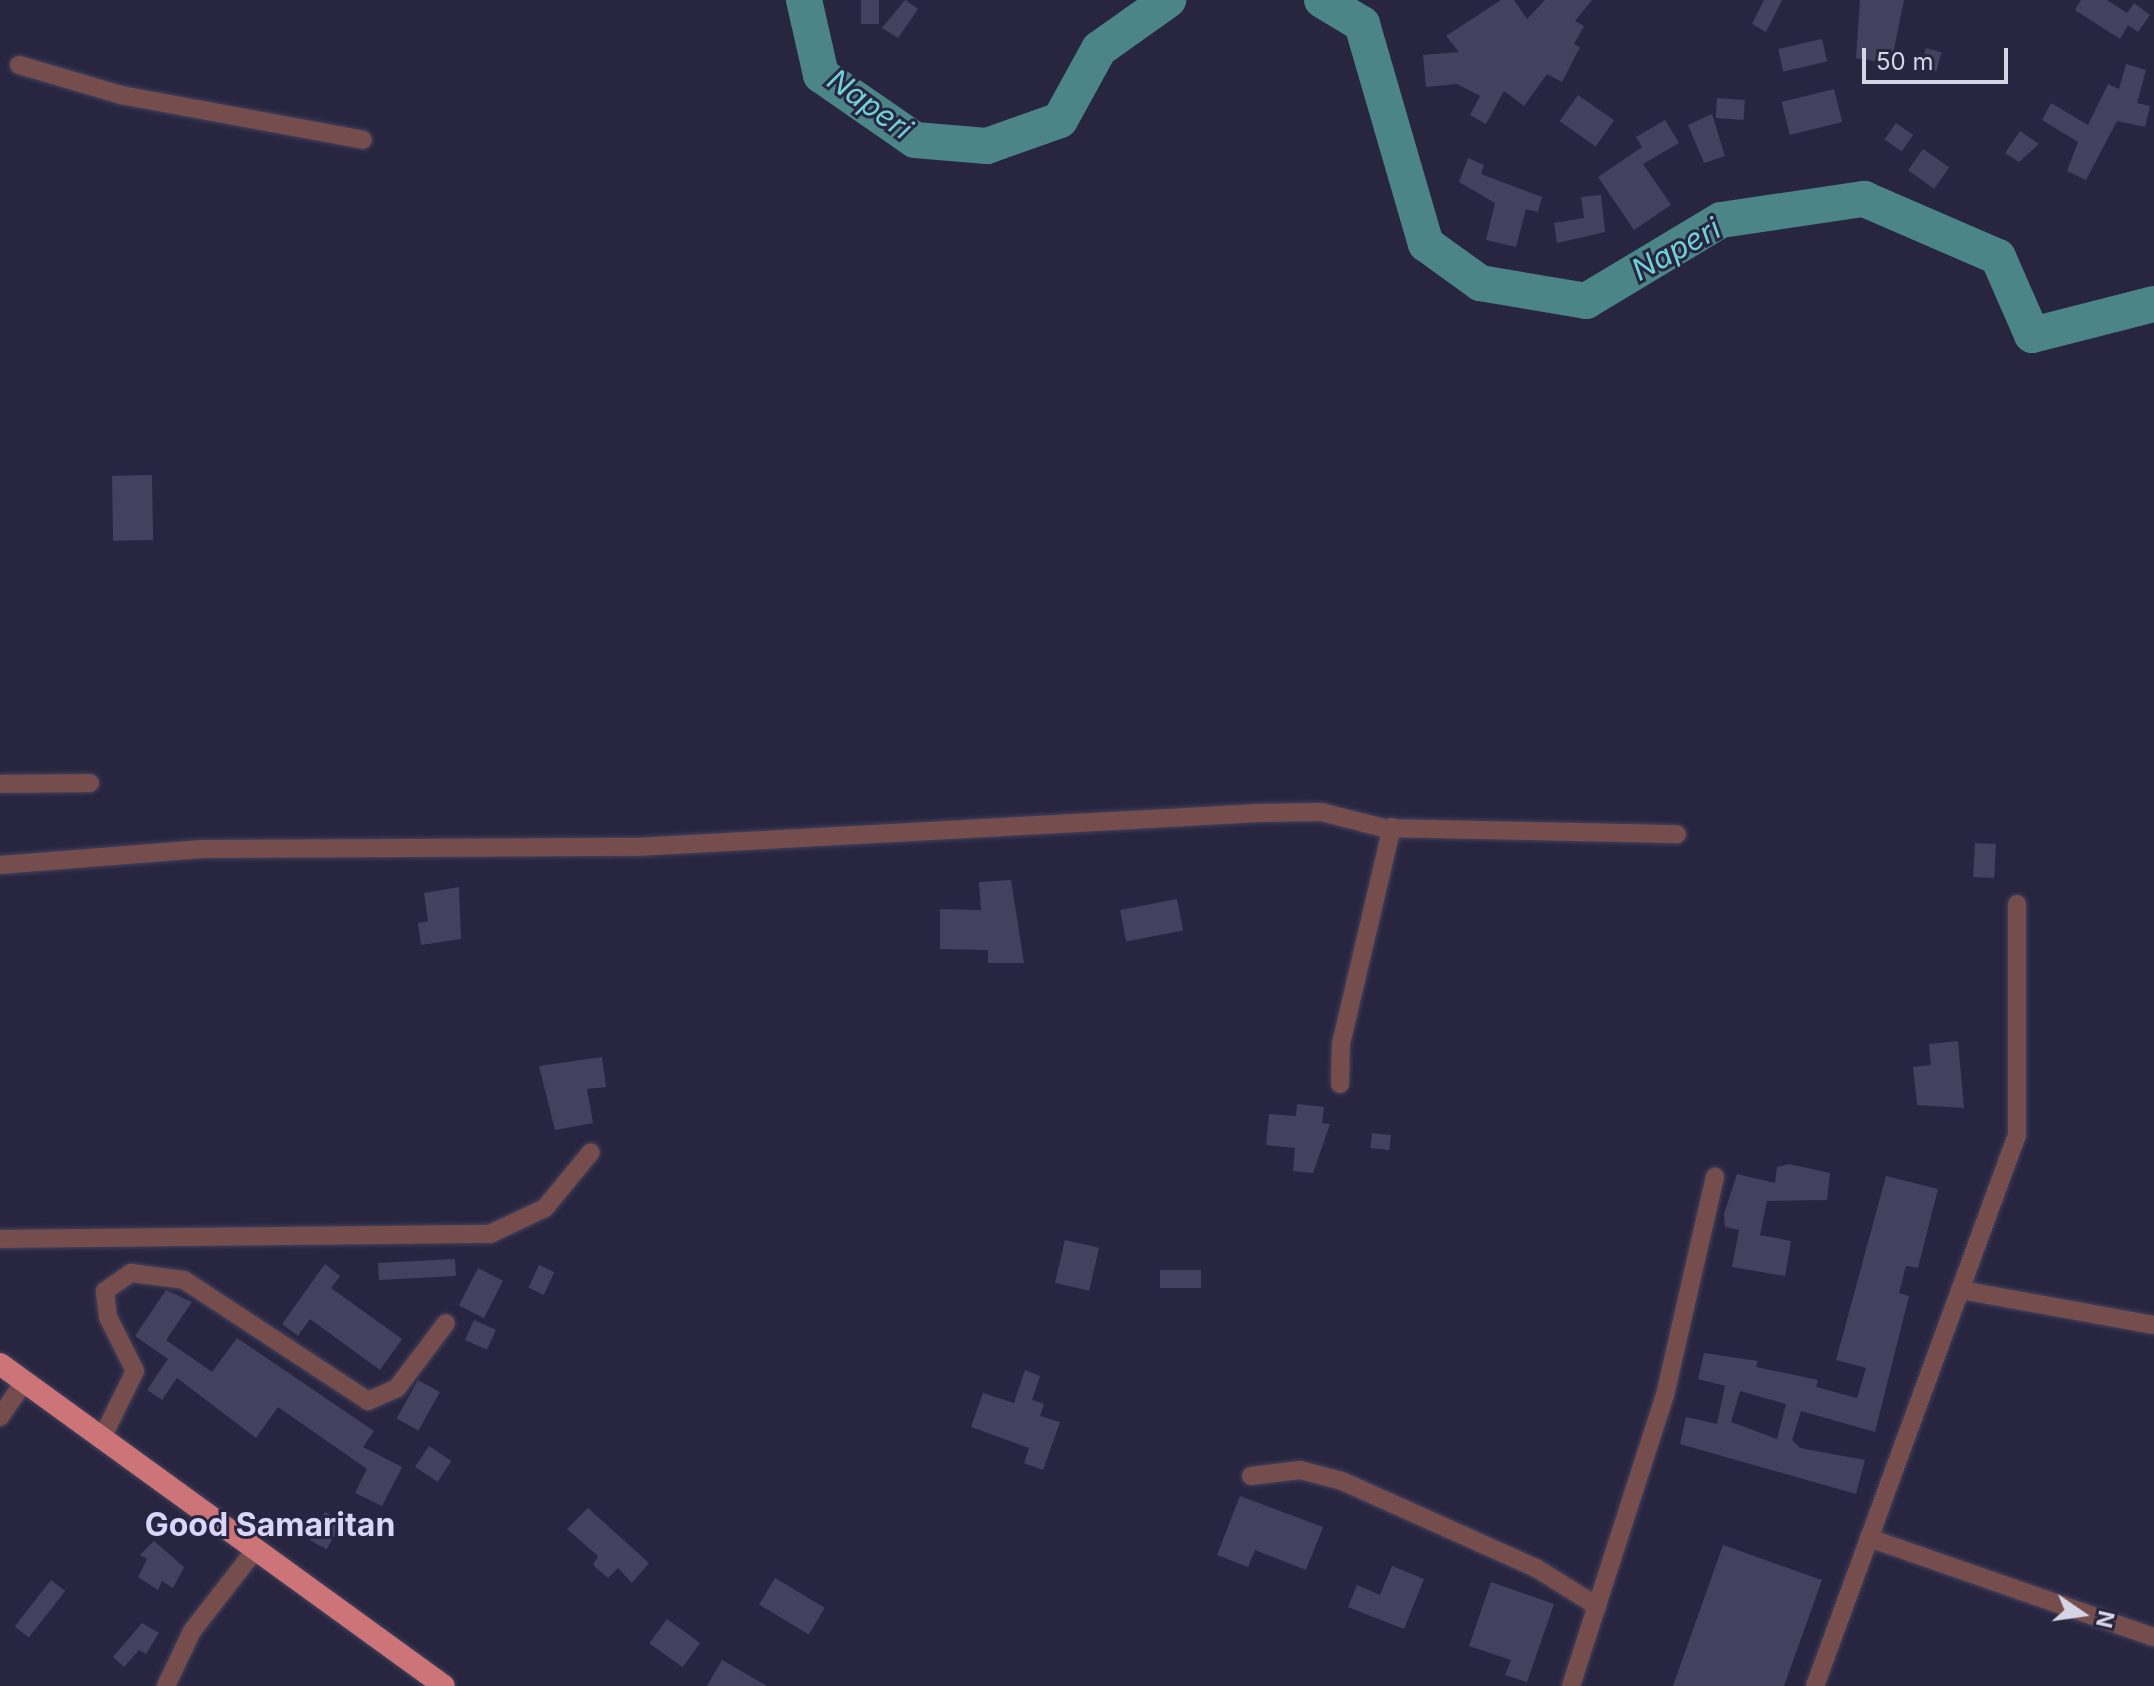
<!DOCTYPE html>
<style>
body{margin:0}
#map{position:relative;width:2154px;height:1686px;overflow:hidden;background:#282540;font-family:Inter,sans-serif}
div>[style]{position:absolute}
[style*='--x']{left:calc(var(--x)*1px);top:calc(var(--y)*1px);width:calc(var(--w)*1px);rotate:calc(var(--a)*1deg)}
.river>*{height:36px;margin:-18px;padding:0 18px;transform-origin:18px;border-radius:18px;background:#4b8588}
.building>*{inset:0;background:#44415e;transform-origin:0 0}
.roads{filter:drop-shadow(0 0 2px #44415b) drop-shadow(0 0 2px #44415b)}
.minor>*{height:18px;margin:-9px;padding:0 9px;transform-origin:9px;border-radius:9px;background:#754d4d}
.trunk>*{height:22px;margin:-11px;padding:0 11px;transform-origin:11px;border-radius:11px;background:#cc7477}
span{translate:-50% -50%;white-space:nowrap;text-align:center;line-height:1.15;-webkit-text-stroke:6px #282540;paint-order:stroke}
.water-label{font-size:30px;color:#70d0d6;font-style:italic}
.quarter-label{font-size:32px;color:#d8d6fa;font-weight:700}
.north{position:absolute;left:2042px;top:1574px;width:80px;height:80px;-webkit-text-stroke:6px #282540;paint-order:stroke;rotate:103deg;font-size:22px;font-weight:700;line-height:32px;text-align:center;color:#d5d5e6}
.north::after{content:'';display:block;margin:auto;width:28px;height:36px;background:#d5d5e6;clip-path:polygon(50% 0,100% 100%,50% 72%,0 100%)}
.scale{position:absolute;left:1862px;top:48px;width:146px;height:36px;box-sizing:border-box;border:4px solid #d5d5e6;border-top:0;padding-left:10px;font-size:24px;line-height:28px;white-space:nowrap;color:#d5d5e6;-webkit-text-stroke:6px #282540;paint-order:stroke}
</style>
<div id="map">
<div class="river">
<i style="--x:804;--y:0;--w:77;--a:77.2"></i>
<i style="--x:821;--y:75;--w:114;--a:34.7"></i>
<i style="--x:915;--y:140;--w:72;--a:4.8"></i>
<i style="--x:987;--y:146;--w:77;--a:-19.6"></i>
<i style="--x:1060;--y:120;--w:81;--a:-61.2"></i>
<i style="--x:1099;--y:49;--w:85;--a:-35.4"></i>
<i style="--x:1322;--y:0;--w:47;--a:31"></i>
<i style="--x:1362;--y:24;--w:229;--a:73.8"></i>
<i style="--x:1426;--y:244;--w:67;--a:35.8"></i>
<i style="--x:1480;--y:283;--w:108;--a:9.6"></i>
<i style="--x:1586;--y:301;--w:157;--a:-31"></i>
<i style="--x:1721;--y:220;--w:145;--a:-8.4"></i>
<i style="--x:1864;--y:199;--w:146;--a:23.4"></i>
<i style="--x:1998;--y:257;--w:85;--a:66.4"></i>
<i style="--x:2032;--y:335;--w:126;--a:-14.3"></i>
</div>
<div class="building">
<i style="left:861px;top:0;width:18px;height:24px"></i>
<i style="clip-path:polygon(905px 0,918px 9px,898px 38px,882px 28px)"></i>
<i style="clip-path:polygon(1501px 0,1514px 0,1527px 19px,1545px 0,1592px 0,1575px 21px,1584px 26px,1574px 44px,1580px 47px,1562px 82px,1547px 74px,1524px 106px,1504px 91px,1486px 124px,1470px 115px,1480px 96px,1457px 84px,1426px 87px,1423px 55px,1459px 52px,1446px 36px)"></i>
<i style="clip-path:polygon(1764px 0,1782px 0,1766px 32px,1752px 24px)"></i>
<i style="clip-path:polygon(1860px 0,1904px 0,1891px 64px,1856px 58px)"></i>
<i style="clip-path:polygon(2081px 0,2107px 0,2127px 13px,2134px 3px,2150px 15px,2138px 32px,2128px 25px,2120px 39px,2075px 10px)"></i>
<i style="left:1822px;top:39px;width:23px;height:45px;rotate:77deg"></i>
<i style="left:1926px;top:48px;width:16px;height:20px;rotate:15deg"></i>
<i style="clip-path:polygon(2126px 64px,2146px 70px,2137px 103px,2150px 106px,2145px 127px,2117px 121px,2086px 180px,2067px 171px,2078px 142px,2042px 120px,2051px 103px,2088px 125px,2108px 84px,2119px 89px)"></i>
<i style="left:1834px;top:89px;width:34px;height:54px;rotate:76deg"></i>
<i style="left:1578px;top:95px;width:44px;height:32px;rotate:35deg"></i>
<i style="left:1717px;top:98px;width:28px;height:20px;rotate:4deg"></i>
<i style="clip-path:polygon(1712px 114px,1725px 156px,1704px 163px,1688px 125px)"></i>
<i style="clip-path:polygon(1665px 120px,1679px 143px,1643px 164px,1671px 205px,1634px 230px,1598px 177px,1642px 147px,1636px 137px)"></i>
<i style="left:1896px;top:123px;width:21px;height:20px;rotate:35deg"></i>
<i style="clip-path:polygon(2020px 131px,2039px 144px,2019px 162px,2005px 153px)"></i>
<i style="left:1923px;top:149px;width:32px;height:26px;rotate:35deg"></i>
<i style="clip-path:polygon(1468px 158px,1484px 165px,1481px 174px,1542px 197px,1538px 212px,1526px 209px,1516px 247px,1486px 240px,1495px 203px,1459px 182px)"></i>
<i style="clip-path:polygon(1601px 195px,1605px 232px,1557px 243px,1554px 223px,1584px 218px,1581px 197px)"></i>
<i style="left:152px;top:475px;width:65px;height:40px;rotate:89deg"></i>
<i style="left:1975px;top:843px;width:21px;height:34px;rotate:3deg"></i>
<i style="clip-path:polygon(1011px 880px,1024px 963px,988px 963px,988px 950px,940px 949px,940px 909px,981px 910px,979px 882px)"></i>
<i style="clip-path:polygon(459px 887px,461px 939px,421px 945px,418px 923px,428px 921px,424px 893px)"></i>
<i style="left:1177px;top:899px;width:32px;height:58px;rotate:79deg"></i>
<i style="clip-path:polygon(1958px 1041px,1964px 1108px,1917px 1105px,1913px 1067px,1931px 1065px,1929px 1044px)"></i>
<i style="clip-path:polygon(602px 1057px,606px 1087px,587px 1089px,593px 1123px,555px 1130px,539px 1066px)"></i>
<i style="clip-path:polygon(1297px 1104px,1324px 1107px,1322px 1123px,1330px 1124px,1313px 1173px,1293px 1171px,1295px 1148px,1266px 1145px,1269px 1114px,1296px 1116px)"></i>
<i style="left:1372px;top:1133px;width:19px;height:15px;rotate:6deg"></i>
<i style="clip-path:polygon(1789px 1164px,1830px 1173px,1827px 1200px,1767px 1201px,1760px 1235px,1791px 1241px,1785px 1276px,1732px 1267px,1739px 1230px,1725px 1227px,1724px 1214px,1737px 1174px,1775px 1183px,1777px 1167px)"></i>
<i style="clip-path:polygon(evenodd,1886px 1176px,1938px 1189px,1918px 1268px,1906px 1266px,1899px 1293px,1909px 1296px,1875px 1432px,1801px 1411px,1792px 1440px,1800px 1448px,1865px 1460px,1856px 1494px,1680px 1444px,1686px 1417px,1717px 1424px,1725px 1386px,1698px 1379px,1704px 1353px,1758px 1361px,1756px 1367px,1818px 1380px,1816px 1387px,1857px 1398px,1866px 1368px,1836px 1360px,1886px 1176px,1740px 1391px,1786px 1404px,1777px 1439px,1731px 1422px,1740px 1391px)"></i>
<i style="left:1065px;top:1240px;width:35px;height:44px;rotate:13deg"></i>
<i style="left:455px;top:1259px;width:17px;height:77px;rotate:87deg"></i>
<i style="clip-path:polygon(325px 1264px,340px 1276px,331px 1288px,402px 1339px,380px 1370px,310px 1319px,298px 1336px,282px 1324px)"></i>
<i style="left:539px;top:1265px;width:17px;height:25px;rotate:25deg"></i>
<i style="left:478px;top:1268px;width:28px;height:42px;rotate:27deg"></i>
<i style="left:1201px;top:1270px;width:18px;height:41px;rotate:90deg"></i>
<i style="clip-path:polygon(166px 1290px,192px 1302px,166px 1340px,212px 1372px,237px 1338px,374px 1431px,363px 1447px,402px 1467px,382px 1506px,355px 1493px,367px 1469px,278px 1407px,256px 1438px,177px 1378px,162px 1400px,147px 1390px,168px 1359px,135px 1336px)"></i>
<i style="left:474px;top:1320px;width:24px;height:22px;rotate:24deg"></i>
<i style="clip-path:polygon(1025px 1370px,1040px 1376px,1032px 1400px,1044px 1404px,1040px 1416px,1060px 1422px,1043px 1470px,1024px 1463px,1029px 1448px,971px 1427px,983px 1393px,1014px 1403px)"></i>
<i style="left:418px;top:1380px;width:25px;height:44px;rotate:29deg"></i>
<i style="left:429px;top:1446px;width:27px;height:25px;rotate:34deg"></i>
<i style="clip-path:polygon(1240px 1496px,1323px 1527px,1306px 1570px,1255px 1550px,1248px 1567px,1217px 1555px)"></i>
<i style="clip-path:polygon(588px 1508px,649px 1563px,632px 1583px,618px 1568px,608px 1578px,593px 1565px,598px 1556px,567px 1529px)"></i>
<i style="left:325px;top:1512px;width:19px;height:32px;rotate:28deg"></i>
<i style="clip-path:polygon(154px 1541px,184px 1567px,173px 1588px,162px 1581px,158px 1590px,138px 1577px,147px 1559px,140px 1555px)"></i>
<i style="clip-path:polygon(1723px 1545px,1822px 1580px,1784px 1686px,1673px 1686px)"></i>
<i style="clip-path:polygon(1392px 1566px,1424px 1579px,1404px 1629px,1348px 1607px,1357px 1585px,1380px 1595px)"></i>
<i style="left:775px;top:1578px;width:58px;height:31px;rotate:31deg"></i>
<i style="left:51px;top:1580px;width:18px;height:59px;rotate:38deg"></i>
<i style="clip-path:polygon(1491px 1582px,1554px 1604px,1527px 1682px,1505px 1675px,1511px 1660px,1469px 1646px)"></i>
<i style="left:667px;top:1619px;width:41px;height:30px;rotate:36deg"></i>
<i style="clip-path:polygon(142px 1623px,159px 1633px,146px 1654px,139px 1650px,124px 1667px,113px 1657px)"></i>
<i style="clip-path:polygon(722px 1660px,767px 1686px,707px 1686px)"></i>
</div>
<div class="roads">
<div class="minor">
<i style="--x:19;--y:65;--w:106;--a:16.4"></i>
<i style="--x:121;--y:95;--w:246;--a:10.5"></i>
<i style="--x:0;--y:784;--w:90;--a:-0.6"></i>
<i style="--x:0;--y:865;--w:203;--a:-4.5"></i>
<i style="--x:202;--y:849;--w:434;--a:-0.3"></i>
<i style="--x:636;--y:847;--w:624;--a:-3.12"></i>
<i style="--x:1259;--y:813;--w:62;--a:-0.9"></i>
<i style="--x:1321;--y:812;--w:65;--a:14.3"></i>
<i style="--x:1384;--y:828;--w:293;--a:1.2"></i>
<i style="--x:1340;--y:1084;--w:40;--a:-88.6"></i>
<i style="--x:1341;--y:1044;--w:223;--a:-76.8"></i>
<i style="--x:0;--y:1239;--w:490;--a:-0.6"></i>
<i style="--x:490;--y:1234;--w:61;--a:-25.3"></i>
<i style="--x:545;--y:1208;--w:72;--a:-50.6"></i>
<i style="--x:1961;--y:1290;--w:196;--a:10.3"></i>
<i style="--x:0;--y:1417;--w:42;--a:-55.6"></i>
<i style="--x:101;--y:1440;--w:77;--a:-63.8"></i>
<i style="--x:135;--y:1371;--w:60;--a:-116.6"></i>
<i style="--x:108;--y:1317;--w:26;--a:-97"></i>
<i style="--x:105;--y:1291;--w:32;--a:-35"></i>
<i style="--x:131;--y:1273;--w:53;--a:7.5"></i>
<i style="--x:184;--y:1280;--w:220;--a:33.3"></i>
<i style="--x:368;--y:1401;--w:32;--a:-24"></i>
<i style="--x:397;--y:1388;--w:81;--a:-53"></i>
<i style="--x:1251;--y:1476;--w:49;--a:-7"></i>
<i style="--x:1300;--y:1470;--w:43;--a:14.7"></i>
<i style="--x:1342;--y:1481;--w:213;--a:24.2"></i>
<i style="--x:1536;--y:1568;--w:72;--a:31.9"></i>
<i style="--x:1869;--y:1538;--w:302;--a:19.2"></i>
<i style="--x:166;--y:1686;--w:61;--a:-64.7"></i>
<i style="--x:192;--y:1631;--w:98;--a:-52.1"></i>
<i style="--x:1571;--y:1686;--w:306;--a:-72.1"></i>
<i style="--x:1665;--y:1395;--w:224;--a:-77.1"></i>
<i style="--x:1815;--y:1686;--w:587;--a:-69.87"></i>
<i style="--x:2017;--y:1135;--w:231;--a:-90"></i>
</div>
<div class="trunk">
<i style="--x:0;--y:1364;--w:548;--a:35.95"></i>
</div>
</div>
<div class="water-label">
<span style="left:870px;top:104px;rotate:36deg">Naperi</span>
<span style="left:1676px;top:249px;rotate:-29deg">Naperi</span>
</div>
<div class="quarter-label">
<span style="left:270px;top:1525px">Good Samaritan</span>
</div>
<div class="north">N</div>
<div class="scale">50 m</div>
</div>
